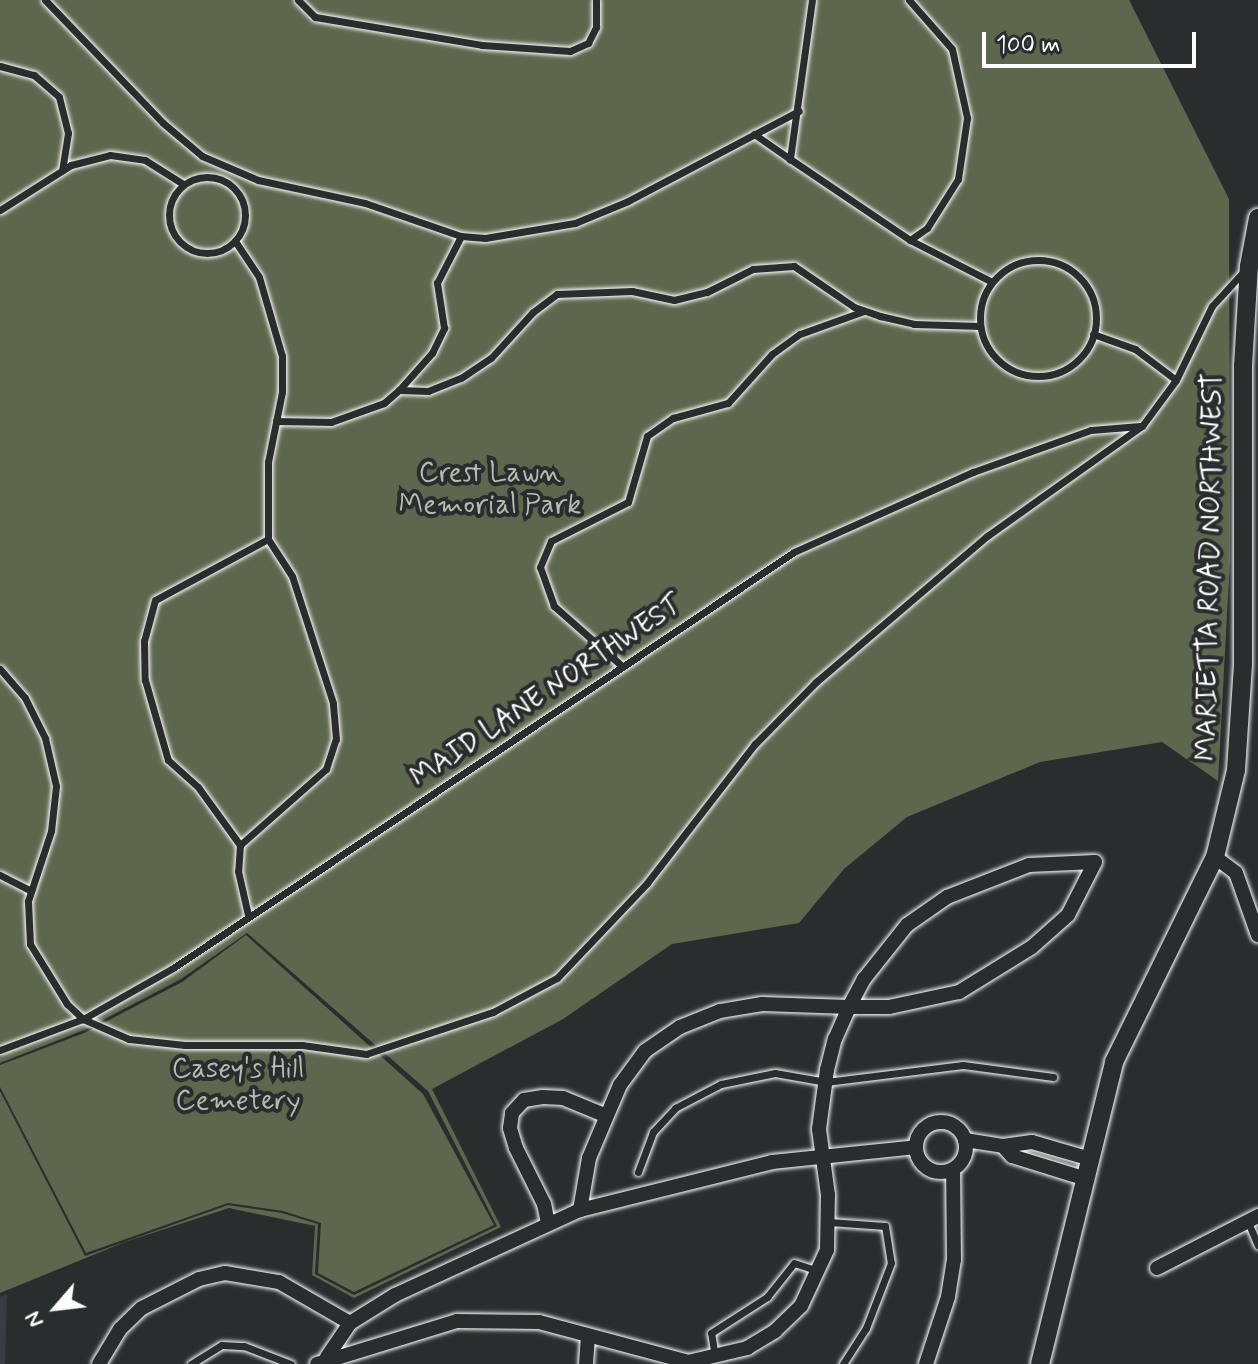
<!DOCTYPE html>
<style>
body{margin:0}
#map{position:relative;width:1258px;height:1364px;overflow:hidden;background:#2a2d2e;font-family:Mynerve,sans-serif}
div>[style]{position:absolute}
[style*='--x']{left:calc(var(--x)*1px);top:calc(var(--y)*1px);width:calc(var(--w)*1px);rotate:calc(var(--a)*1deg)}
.built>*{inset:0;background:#393d43}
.green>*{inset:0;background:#5d674e}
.roads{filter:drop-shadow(0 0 2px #fff) drop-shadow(0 0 2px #fff)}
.service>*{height:7px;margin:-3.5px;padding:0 3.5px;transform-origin:3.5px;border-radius:3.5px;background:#2a2d2e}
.service>.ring{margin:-3.5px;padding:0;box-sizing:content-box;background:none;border:7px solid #2a2d2e;border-radius:50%}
.minor>*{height:14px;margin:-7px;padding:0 7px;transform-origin:7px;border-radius:7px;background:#2a2d2e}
.minor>.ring{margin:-7px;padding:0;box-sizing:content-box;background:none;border:14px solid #2a2d2e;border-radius:50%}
.secondary>*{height:18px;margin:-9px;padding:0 9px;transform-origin:9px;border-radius:9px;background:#2a2d2e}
span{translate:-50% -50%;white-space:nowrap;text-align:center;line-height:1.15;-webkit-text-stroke:8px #2a2d2e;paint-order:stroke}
.park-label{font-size:28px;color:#b6bbaf}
.street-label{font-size:28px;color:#fff}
.north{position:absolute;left:16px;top:1268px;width:80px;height:80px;-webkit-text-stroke:6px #2a2d2e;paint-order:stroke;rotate:242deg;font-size:22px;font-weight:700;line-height:32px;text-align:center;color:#fff}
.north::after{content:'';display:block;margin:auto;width:28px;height:36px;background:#fff;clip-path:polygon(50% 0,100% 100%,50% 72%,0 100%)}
.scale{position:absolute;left:982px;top:32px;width:214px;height:36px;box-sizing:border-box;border:4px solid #fff;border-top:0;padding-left:10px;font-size:24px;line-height:28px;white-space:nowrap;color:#fff;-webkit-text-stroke:6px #2a2d2e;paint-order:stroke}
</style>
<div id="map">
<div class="built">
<i style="clip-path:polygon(7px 1294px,5px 1364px,0 1364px,0 1297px)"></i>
</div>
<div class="green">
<i style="clip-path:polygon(0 0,1129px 0,1229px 199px,1230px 560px,1218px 781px,1162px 742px,1040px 762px,907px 817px,844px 869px,799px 923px,672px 944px,563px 1019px,432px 1089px,501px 1227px,354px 1298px,312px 1275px,315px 1226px,229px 1208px,125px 1242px,0 1293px,0 1091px,85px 1256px,228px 1205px,282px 1213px,318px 1224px,315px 1274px,354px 1295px,497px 1226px,428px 1091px,247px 933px,181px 979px,84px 1030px,0 1063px)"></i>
<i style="clip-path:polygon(246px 935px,423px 1094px,494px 1225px,354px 1292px,318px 1273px,321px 1223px,283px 1211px,228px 1203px,86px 1253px,0 1087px,0 1065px,84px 1033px,182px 982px)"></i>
</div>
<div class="roads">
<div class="service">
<i style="--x:45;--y:0;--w:170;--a:46.2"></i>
<i style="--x:163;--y:123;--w:51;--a:40.2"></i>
<i style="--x:202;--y:156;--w:61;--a:23.2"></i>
<i style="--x:258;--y:180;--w:109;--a:12.1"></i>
<i style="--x:365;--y:203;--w:102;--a:19"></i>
<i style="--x:461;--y:236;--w:24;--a:5"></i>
<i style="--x:485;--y:238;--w:91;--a:-9.5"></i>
<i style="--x:575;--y:223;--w:57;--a:-22.5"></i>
<i style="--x:628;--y:201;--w:193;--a:-27.8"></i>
<i style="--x:298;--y:0;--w:24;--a:45"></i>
<i style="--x:315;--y:17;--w:169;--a:9.5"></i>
<i style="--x:482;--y:45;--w:88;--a:3.9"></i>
<i style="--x:570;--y:51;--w:20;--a:-24"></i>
<i style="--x:588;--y:43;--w:18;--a:-63"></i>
<i style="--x:596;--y:27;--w:27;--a:-90"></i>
<i style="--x:812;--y:0;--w:161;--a:97.9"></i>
<i style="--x:790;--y:159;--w:145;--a:34"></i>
<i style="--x:910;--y:240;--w:92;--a:27.1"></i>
<i style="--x:909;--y:0;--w:65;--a:48.7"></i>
<i style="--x:952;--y:49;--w:71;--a:77.7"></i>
<i style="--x:967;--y:118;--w:62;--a:98.4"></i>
<i style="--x:958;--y:179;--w:58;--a:122.3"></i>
<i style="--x:927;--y:228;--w:21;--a:145"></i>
<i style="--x:0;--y:66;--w:35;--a:15"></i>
<i style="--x:34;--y:75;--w:33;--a:41"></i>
<i style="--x:59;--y:97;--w:37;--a:76"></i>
<i style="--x:68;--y:133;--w:38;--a:99"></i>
<i style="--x:754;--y:134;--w:44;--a:34.8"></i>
<i class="ring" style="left:169px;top:177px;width:69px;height:69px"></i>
<i style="--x:0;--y:210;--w:84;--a:-32.4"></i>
<i style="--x:71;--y:165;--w:40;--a:-14.4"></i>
<i style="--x:110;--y:155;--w:35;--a:8"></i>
<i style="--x:145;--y:160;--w:45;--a:32.3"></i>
<i style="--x:235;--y:241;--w:43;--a:56.3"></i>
<i style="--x:259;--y:277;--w:82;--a:73.8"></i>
<i style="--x:282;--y:356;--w:36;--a:90"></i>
<i style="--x:282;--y:392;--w:71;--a:101.3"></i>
<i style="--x:268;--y:462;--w:77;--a:90"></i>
<i style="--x:268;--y:539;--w:128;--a:151.6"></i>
<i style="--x:155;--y:600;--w:42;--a:105"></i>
<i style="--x:144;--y:641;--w:39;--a:89"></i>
<i style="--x:145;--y:680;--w:83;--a:74"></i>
<i style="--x:168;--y:760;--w:40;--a:42"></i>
<i style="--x:198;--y:787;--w:72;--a:54.1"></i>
<i style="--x:240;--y:845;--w:115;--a:-41.5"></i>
<i style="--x:326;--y:769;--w:32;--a:-72"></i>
<i style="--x:336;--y:739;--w:36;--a:-95"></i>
<i style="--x:333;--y:703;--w:133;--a:-107.9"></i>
<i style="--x:292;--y:576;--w:44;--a:-123"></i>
<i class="ring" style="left:980px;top:260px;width:109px;height:109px"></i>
<i style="--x:1093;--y:334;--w:45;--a:19.7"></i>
<i style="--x:1135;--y:349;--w:51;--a:37.1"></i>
<i style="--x:399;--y:390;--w:29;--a:2"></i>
<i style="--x:428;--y:391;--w:35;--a:-22"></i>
<i style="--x:461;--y:378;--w:36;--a:-34"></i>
<i style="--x:491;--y:358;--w:62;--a:-47.6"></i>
<i style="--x:533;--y:312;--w:30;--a:-37"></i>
<i style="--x:557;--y:294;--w:75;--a:-2.3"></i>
<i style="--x:632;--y:291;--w:43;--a:12.1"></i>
<i style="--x:674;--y:300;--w:34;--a:-14"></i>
<i style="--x:707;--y:292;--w:51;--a:-26.6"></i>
<i style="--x:753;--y:269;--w:41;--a:-4.2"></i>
<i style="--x:794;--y:266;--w:73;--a:34.3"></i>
<i style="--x:854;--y:307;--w:28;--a:19"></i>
<i style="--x:880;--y:316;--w:35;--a:13"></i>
<i style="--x:914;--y:324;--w:66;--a:1.7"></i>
<i style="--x:276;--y:421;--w:55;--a:1"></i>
<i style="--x:331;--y:422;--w:56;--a:-19.7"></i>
<i style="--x:384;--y:403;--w:20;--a:-41"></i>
<i style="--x:399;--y:390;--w:50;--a:-48.3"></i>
<i style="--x:432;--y:353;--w:28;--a:-64"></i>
<i style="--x:444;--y:328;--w:46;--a:-98.8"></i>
<i style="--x:437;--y:283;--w:53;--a:-62.9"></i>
<i style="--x:622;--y:666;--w:91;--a:-138.6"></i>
<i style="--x:554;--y:606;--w:41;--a:-109.7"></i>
<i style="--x:540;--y:567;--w:28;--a:-67"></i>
<i style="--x:551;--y:541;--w:86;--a:-26.9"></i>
<i style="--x:628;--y:502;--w:69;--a:-73.9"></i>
<i style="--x:647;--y:436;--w:32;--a:-35"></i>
<i style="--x:673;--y:418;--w:57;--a:-15.3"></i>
<i style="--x:728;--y:403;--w:66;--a:-48.1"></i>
<i style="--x:772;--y:354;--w:34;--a:-36"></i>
<i style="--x:800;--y:334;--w:68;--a:-19.8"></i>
<i style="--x:0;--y:669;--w:38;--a:49"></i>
<i style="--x:25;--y:698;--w:45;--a:63.4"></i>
<i style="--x:45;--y:738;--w:49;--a:77.1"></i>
<i style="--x:56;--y:786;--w:45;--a:96.3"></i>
<i style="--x:51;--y:831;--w:74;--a:108.2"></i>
<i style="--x:28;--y:901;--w:43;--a:87.3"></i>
<i style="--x:30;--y:944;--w:70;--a:58.3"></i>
<i style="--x:67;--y:1004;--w:22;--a:43"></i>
<i style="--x:83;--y:1019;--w:50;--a:23.5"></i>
<i style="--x:129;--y:1039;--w:56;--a:6.1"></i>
<i style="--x:185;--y:1045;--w:117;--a:0"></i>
<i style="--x:302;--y:1045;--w:65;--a:8"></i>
<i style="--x:366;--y:1054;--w:134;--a:-18.3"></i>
<i style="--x:493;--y:1012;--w:72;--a:-28"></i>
<i style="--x:557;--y:978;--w:131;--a:-46.5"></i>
<i style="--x:647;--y:883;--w:176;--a:-52.2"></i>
<i style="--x:755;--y:744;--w:87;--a:-45.5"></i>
<i style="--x:816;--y:682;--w:225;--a:-40.5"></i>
<i style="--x:987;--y:536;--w:190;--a:-35.4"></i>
<i style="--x:1142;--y:426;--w:57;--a:-53.5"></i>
<i style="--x:1176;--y:380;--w:82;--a:-64.1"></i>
<i style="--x:1212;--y:306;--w:49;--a:-47.5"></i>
<i style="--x:240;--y:845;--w:26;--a:94"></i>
<i style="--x:238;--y:871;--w:45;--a:77.2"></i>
<i style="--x:0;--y:875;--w:35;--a:27"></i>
<i style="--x:0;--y:1050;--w:89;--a:-20.5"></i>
<i style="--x:83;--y:1019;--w:103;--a:-29.5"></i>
<i style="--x:173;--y:968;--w:747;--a:-33.82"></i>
<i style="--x:794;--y:552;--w:196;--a:-24.1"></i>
<i style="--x:973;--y:472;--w:125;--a:-19.6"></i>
<i style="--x:1091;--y:430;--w:49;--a:-4.7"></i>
<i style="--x:638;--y:1172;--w:43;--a:-69.4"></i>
<i style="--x:653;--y:1132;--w:33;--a:-47"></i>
<i style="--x:675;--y:1108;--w:52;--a:-27.6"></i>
<i style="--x:721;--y:1084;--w:55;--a:-11.5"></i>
<i style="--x:775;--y:1073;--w:52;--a:10"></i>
<i style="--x:826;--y:1082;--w:138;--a:-7.1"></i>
<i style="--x:963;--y:1065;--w:91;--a:7.6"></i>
<i style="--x:829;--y:1222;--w:56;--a:4.1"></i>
<i style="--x:885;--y:1226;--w:37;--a:81"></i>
<i style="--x:891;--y:1263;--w:70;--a:111"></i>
<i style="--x:866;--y:1328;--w:43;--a:122.6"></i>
<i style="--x:1248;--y:1222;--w:25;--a:67"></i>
<i style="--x:715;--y:1357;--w:24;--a:-99"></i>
<i style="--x:711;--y:1333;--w:67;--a:-32.7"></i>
<i style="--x:767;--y:1297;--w:43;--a:-51.5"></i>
<i style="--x:794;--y:1263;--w:25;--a:18"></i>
<i style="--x:191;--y:1364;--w:36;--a:-32"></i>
<i style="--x:222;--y:1345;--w:22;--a:3"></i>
<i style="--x:244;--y:1346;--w:50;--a:21"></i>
</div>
<div class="minor">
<i style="--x:1215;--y:857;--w:26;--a:37"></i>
<i style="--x:1236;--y:873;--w:66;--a:70.5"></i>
<i class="ring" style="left:916px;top:1122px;width:36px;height:36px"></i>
<i style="--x:965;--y:1140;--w:38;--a:9"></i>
<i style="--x:1083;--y:1178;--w:74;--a:-162.8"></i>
<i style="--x:1012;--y:1156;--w:13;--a:-132"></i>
<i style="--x:1003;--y:1146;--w:29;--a:-8"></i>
<i style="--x:1032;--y:1142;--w:57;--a:16.2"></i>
<i style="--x:548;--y:1224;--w:20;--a:-101"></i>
<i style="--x:544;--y:1204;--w:63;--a:-116.6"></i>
<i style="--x:516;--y:1148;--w:21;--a:-107"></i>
<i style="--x:510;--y:1128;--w:15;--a:-82"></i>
<i style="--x:512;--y:1113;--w:18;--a:-47"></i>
<i style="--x:524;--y:1100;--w:19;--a:-9"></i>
<i style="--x:543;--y:1097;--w:20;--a:3"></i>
<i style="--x:563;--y:1098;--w:44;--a:22.5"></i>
<i style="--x:1157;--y:1268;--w:114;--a:-27.2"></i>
<i style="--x:327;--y:1357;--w:41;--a:-55.9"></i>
<i style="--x:350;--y:1323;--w:53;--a:-31.9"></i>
<i style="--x:395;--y:1295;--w:204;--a:-24.7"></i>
<i style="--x:580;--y:1210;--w:198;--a:-14"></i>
<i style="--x:772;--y:1162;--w:145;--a:-5.9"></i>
<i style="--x:99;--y:1364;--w:41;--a:-59"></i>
<i style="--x:120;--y:1329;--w:30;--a:-44"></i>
<i style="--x:142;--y:1308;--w:64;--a:-27"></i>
<i style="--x:199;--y:1279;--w:27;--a:-13"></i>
<i style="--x:225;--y:1273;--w:55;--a:9.5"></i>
<i style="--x:279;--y:1282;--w:82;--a:30"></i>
<i style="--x:317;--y:1364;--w:146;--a:-17.1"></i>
<i style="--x:457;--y:1321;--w:82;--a:0.7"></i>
<i style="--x:539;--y:1322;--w:154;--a:15"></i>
<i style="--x:688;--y:1362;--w:61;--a:-13.3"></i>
<i style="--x:747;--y:1348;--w:33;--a:-31"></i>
<i style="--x:775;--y:1331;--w:36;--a:-44"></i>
<i style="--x:801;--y:1306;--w:62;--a:-65.1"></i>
<i style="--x:827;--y:1250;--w:55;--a:-89"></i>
<i style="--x:828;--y:1195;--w:67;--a:-97.8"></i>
<i style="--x:819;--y:1129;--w:60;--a:-82.3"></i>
<i style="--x:827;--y:1070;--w:32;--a:-76"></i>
<i style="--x:835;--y:1039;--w:35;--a:-66"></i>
<i style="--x:849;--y:1007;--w:32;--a:-62"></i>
<i style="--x:864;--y:979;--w:69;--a:-51.5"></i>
<i style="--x:907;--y:925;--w:49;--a:-35"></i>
<i style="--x:947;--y:897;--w:88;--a:-21.3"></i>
<i style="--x:1029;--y:865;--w:66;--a:-2.6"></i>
<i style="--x:1095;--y:862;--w:59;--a:117"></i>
<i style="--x:1068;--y:915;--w:48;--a:138.4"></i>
<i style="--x:1032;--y:947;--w:86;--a:148.3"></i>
<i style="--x:959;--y:992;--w:72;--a:167.9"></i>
<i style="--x:889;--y:1007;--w:40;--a:180"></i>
<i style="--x:849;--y:1007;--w:87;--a:-178"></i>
<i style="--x:762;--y:1004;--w:43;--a:170.5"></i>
<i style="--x:720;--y:1011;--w:43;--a:158.2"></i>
<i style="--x:680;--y:1027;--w:42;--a:145.6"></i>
<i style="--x:645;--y:1051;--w:42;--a:126.3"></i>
<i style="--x:620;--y:1085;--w:79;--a:113"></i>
<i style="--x:589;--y:1158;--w:53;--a:99.8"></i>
<i style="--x:586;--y:1364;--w:28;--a:-86"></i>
<i style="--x:926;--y:1364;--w:71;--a:-71.8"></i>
<i style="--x:948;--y:1297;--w:37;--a:-81"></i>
<i style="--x:954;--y:1260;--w:90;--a:-90.6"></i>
</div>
<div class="secondary">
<i style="--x:1040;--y:1364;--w:311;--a:-76.2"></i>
<i style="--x:1114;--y:1062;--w:229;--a:-63.8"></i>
<i style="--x:1215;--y:857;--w:89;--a:-76.4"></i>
<i style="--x:1236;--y:770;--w:106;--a:-86.2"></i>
<i style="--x:1243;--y:664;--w:298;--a:-90"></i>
<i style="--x:1243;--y:366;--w:100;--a:-86.6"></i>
<i style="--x:1249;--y:266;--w:49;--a:-79.4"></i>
</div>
</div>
<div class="park-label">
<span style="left:490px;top:490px">Crest Lawn<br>Memorial Park</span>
<span style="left:238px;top:1086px">Casey's Hill<br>Cemetery</span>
</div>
<div class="street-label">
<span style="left:1211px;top:567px;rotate:-89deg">MARIETTA ROAD NORTHWEST</span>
<span style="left:547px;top:692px;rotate:-34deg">MAID LANE NORTHWEST</span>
</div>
<div class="north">N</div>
<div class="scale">100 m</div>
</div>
